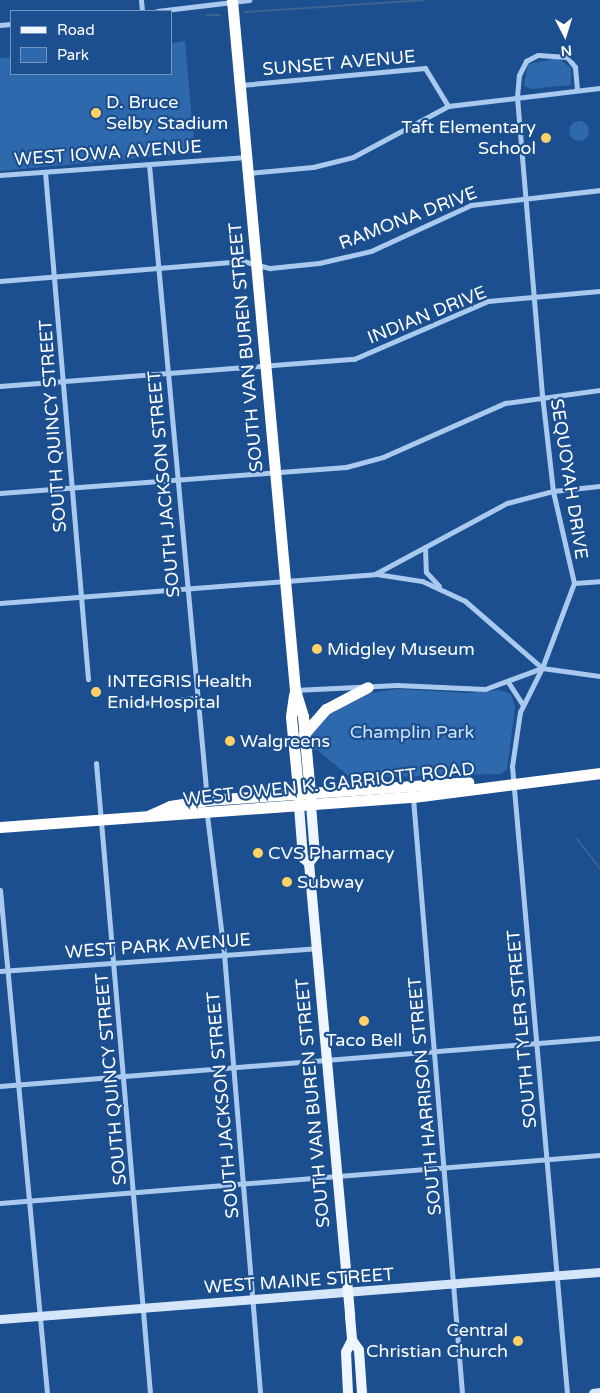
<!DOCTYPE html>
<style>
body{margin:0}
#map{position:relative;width:600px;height:1393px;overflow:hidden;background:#1b4f8f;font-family:"Varela Round",sans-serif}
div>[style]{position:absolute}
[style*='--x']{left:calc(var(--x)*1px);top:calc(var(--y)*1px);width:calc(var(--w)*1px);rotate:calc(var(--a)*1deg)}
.green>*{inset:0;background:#2e69ad}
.round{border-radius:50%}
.stream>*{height:2px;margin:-1px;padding:0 1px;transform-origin:1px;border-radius:1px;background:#3c6290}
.street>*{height:5px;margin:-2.5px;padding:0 2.5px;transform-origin:2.5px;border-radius:2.5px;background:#a9c9ee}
.secondary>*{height:9px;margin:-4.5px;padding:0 4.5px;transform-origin:4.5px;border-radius:4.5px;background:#d6e6fa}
.primary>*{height:10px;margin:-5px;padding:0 5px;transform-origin:5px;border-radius:5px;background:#f0f6ff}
.highway>*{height:11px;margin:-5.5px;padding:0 5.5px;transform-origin:5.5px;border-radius:5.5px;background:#fff}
.dots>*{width:14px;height:14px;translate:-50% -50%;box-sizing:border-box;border:2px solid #1b4f8f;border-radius:50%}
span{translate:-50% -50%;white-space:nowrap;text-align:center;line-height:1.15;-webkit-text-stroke:4.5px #1b4f8f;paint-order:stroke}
.street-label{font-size:18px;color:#fff}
.poi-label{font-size:18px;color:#fff}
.left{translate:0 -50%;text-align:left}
.right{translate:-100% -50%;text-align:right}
.park-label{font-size:18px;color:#cfe3fa}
.legend{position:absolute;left:10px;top:10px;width:162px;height:65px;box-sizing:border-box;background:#1b4f8f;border:1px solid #7695bc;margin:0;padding:6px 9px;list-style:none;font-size:15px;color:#fff}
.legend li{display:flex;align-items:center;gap:10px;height:25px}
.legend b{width:25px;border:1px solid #7695bc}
.north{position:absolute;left:540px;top:10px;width:50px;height:50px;-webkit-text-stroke:4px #1b4f8f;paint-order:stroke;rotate:175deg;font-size:14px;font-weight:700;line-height:20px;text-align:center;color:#fff}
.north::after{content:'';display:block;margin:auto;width:18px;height:22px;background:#fff;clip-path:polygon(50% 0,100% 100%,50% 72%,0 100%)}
</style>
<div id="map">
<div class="green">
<i style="clip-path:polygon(185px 41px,195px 153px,0 171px,0 58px,11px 57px,11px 74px,171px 74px,171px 43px)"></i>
<i style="clip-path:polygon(558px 58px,571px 68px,571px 85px,531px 89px,524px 86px,528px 64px)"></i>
<i class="round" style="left:569px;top:121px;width:20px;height:20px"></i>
<i style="clip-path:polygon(397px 689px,468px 693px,499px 690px,511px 694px,515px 707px,507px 769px,501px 774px,351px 778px,316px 749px,312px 751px,310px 731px,331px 709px,359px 695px)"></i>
</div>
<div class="stream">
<i style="--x:245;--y:12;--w:179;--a:-3.8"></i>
<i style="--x:207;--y:15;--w:13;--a:0"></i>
<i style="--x:577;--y:839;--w:37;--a:52"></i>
</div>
<div class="street">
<i style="--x:141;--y:0;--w:11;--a:85"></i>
<i style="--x:157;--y:11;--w:93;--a:-6.8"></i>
<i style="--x:0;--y:25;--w:11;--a:-5"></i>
<i style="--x:241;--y:85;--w:185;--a:-5.3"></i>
<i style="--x:425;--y:68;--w:44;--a:58.8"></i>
<i style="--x:149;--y:165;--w:638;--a:84.78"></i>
<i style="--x:45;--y:172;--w:509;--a:85.15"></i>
<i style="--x:249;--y:173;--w:64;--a:-5.4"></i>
<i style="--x:313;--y:167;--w:41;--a:-14"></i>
<i style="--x:353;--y:157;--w:108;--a:-28.2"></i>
<i style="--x:448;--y:106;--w:153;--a:-6.8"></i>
<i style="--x:0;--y:175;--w:247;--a:-4.2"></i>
<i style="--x:0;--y:281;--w:244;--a:-4.7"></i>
<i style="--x:243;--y:261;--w:28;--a:15"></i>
<i style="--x:270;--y:268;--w:49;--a:-5.8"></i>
<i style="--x:319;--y:263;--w:53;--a:-13"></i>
<i style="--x:371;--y:251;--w:110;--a:-24.7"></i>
<i style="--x:471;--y:205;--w:130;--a:-6.6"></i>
<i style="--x:0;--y:386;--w:355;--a:-4.4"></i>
<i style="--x:354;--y:359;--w:146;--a:-23.4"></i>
<i style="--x:488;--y:301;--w:112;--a:-5.1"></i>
<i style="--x:0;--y:493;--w:347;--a:-4.3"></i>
<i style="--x:346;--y:467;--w:38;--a:-15"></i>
<i style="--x:383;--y:457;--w:133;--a:-23.9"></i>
<i style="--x:505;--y:403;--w:96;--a:-7.8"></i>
<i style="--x:425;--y:547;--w:25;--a:88"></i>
<i style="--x:426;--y:572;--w:19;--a:47"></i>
<i style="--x:376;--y:574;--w:47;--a:8.7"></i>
<i style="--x:422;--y:581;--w:47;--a:24.9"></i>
<i style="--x:465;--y:601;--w:102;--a:41"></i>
<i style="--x:542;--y:668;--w:59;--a:7.9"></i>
<i style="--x:574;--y:583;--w:26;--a:-4"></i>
<i style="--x:0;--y:603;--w:376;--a:-4.4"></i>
<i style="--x:375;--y:574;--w:150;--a:-28.3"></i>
<i style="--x:507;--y:503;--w:48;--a:-14.6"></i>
<i style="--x:553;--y:491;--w:47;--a:-6.1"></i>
<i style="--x:542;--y:668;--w:49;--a:116.6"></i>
<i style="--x:520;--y:712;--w:55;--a:98.4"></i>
<i style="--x:512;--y:766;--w:629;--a:84.99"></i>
<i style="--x:508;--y:682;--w:27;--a:57"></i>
<i style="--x:295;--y:690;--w:102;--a:-2.8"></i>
<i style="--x:397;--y:685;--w:88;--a:2.6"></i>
<i style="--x:485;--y:689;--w:61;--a:-20.2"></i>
<i style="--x:542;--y:668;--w:91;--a:-69.4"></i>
<i style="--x:574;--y:583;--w:94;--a:-102.9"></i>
<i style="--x:553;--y:491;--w:97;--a:-96.5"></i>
<i style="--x:542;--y:395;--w:299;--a:-94.8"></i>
<i style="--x:517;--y:97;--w:22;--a:-85"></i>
<i style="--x:519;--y:75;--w:16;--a:-63"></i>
<i style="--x:526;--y:61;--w:13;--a:-27"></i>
<i style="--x:538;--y:55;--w:29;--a:4"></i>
<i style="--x:567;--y:57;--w:13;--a:51"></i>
<i style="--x:575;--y:67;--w:23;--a:85"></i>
<i style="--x:144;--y:703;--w:52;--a:-5.5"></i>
<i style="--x:96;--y:763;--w:632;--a:85.1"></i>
<i style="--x:413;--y:798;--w:597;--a:85.29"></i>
<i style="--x:207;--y:815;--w:140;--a:83"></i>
<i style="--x:224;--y:954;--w:440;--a:85.3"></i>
<i style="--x:0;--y:890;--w:505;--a:84.66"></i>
<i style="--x:0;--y:971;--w:318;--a:-4.1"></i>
<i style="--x:0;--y:1086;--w:602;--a:-4.57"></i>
<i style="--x:0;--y:1203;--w:602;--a:-4.57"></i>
</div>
<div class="secondary">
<i style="--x:0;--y:1319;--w:602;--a:-4.48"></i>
<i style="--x:593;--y:1393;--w:7;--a:-8"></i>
</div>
<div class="primary">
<i style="--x:311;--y:805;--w:50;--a:85.4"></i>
<i style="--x:315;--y:855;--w:10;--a:127"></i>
<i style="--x:309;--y:863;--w:455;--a:84.8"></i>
<i style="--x:350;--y:1316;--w:24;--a:85"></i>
<i style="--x:352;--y:1340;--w:12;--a:55"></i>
<i style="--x:359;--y:1350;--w:43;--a:86"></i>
<i style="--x:299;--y:806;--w:52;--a:85.6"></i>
<i style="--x:303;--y:858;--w:8;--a:40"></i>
<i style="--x:348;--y:1393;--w:41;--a:-92.8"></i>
<i style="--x:346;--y:1352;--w:13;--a:-63"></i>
</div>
<div class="highway">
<i style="--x:232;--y:0;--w:693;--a:84.78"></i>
<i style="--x:295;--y:690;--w:27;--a:73"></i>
<i style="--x:303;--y:716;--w:89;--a:84.9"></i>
<i style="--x:294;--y:695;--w:22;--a:98"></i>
<i style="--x:291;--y:717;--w:81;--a:84.4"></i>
<i style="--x:304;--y:734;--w:33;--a:-49"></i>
<i style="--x:326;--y:709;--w:47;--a:-27.6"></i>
<i style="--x:150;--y:815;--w:22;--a:-24"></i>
<i style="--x:170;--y:806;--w:37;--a:-9"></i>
<i style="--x:207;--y:800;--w:262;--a:-3.9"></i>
<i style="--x:0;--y:827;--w:414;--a:-4.2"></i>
<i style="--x:413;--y:797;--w:189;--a:-7.3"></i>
</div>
<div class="dots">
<i style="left:96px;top:113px;background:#ffd166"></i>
<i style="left:546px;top:138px;background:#ffd166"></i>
<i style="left:317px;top:649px;background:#ffd166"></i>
<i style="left:96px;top:692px;background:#ffd166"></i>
<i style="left:230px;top:741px;background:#ffd166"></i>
<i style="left:258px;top:853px;background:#ffd166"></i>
<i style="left:287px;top:882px;background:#ffd166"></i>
<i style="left:364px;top:1021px;background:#ffd166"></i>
<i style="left:518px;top:1341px;background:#ffd166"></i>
</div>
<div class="street-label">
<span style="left:339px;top:63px;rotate:-5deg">SUNSET AVENUE</span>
<span style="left:108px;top:153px;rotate:-4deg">WEST IOWA AVENUE</span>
<span style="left:408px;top:218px;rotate:-21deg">RAMONA DRIVE</span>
<span style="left:427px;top:315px;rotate:-22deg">INDIAN DRIVE</span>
<span style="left:246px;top:347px;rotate:-95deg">SOUTH VAN BUREN STREET</span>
<span style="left:53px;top:426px;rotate:-94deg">SOUTH QUINCY STREET</span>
<span style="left:569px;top:479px;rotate:81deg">SEQUOYAH DRIVE</span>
<span style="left:164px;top:484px;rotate:-95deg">SOUTH JACKSON STREET</span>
<span style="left:329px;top:784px;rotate:-6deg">WEST OWEN K. GARRIOTT ROAD</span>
<span style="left:158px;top:946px;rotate:-4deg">WEST PARK AVENUE</span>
<span style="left:522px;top:1029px;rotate:-95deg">SOUTH TYLER STREET</span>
<span style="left:111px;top:1079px;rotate:-95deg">SOUTH QUINCY STREET</span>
<span style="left:425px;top:1096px;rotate:-95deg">SOUTH HARRISON STREET</span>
<span style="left:313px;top:1103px;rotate:-95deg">SOUTH VAN BUREN STREET</span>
<span style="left:223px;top:1105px;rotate:-95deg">SOUTH JACKSON STREET</span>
<span style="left:299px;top:1281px;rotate:-4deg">WEST MAINE STREET</span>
</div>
<div class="poi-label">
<span class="left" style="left:106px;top:113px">D. Bruce<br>Selby Stadium</span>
<span class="right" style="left:536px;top:138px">Taft Elementary<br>School</span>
<span class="left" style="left:327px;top:649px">Midgley Museum</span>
<span class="left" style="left:107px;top:692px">INTEGRIS Health<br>Enid Hospital</span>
<span class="left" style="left:240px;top:741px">Walgreens</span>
<span class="left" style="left:268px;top:853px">CVS Pharmacy</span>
<span class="left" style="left:297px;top:882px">Subway</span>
<span style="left:364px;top:1040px">Taco Bell</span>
<span class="right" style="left:508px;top:1341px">Central<br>Christian Church</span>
</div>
<div class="park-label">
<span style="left:412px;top:732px">Champlin Park</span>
</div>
<ul class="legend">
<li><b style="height:6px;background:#f0f6ff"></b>Road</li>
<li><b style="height:14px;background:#2e69ad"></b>Park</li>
</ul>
<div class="north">N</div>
</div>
